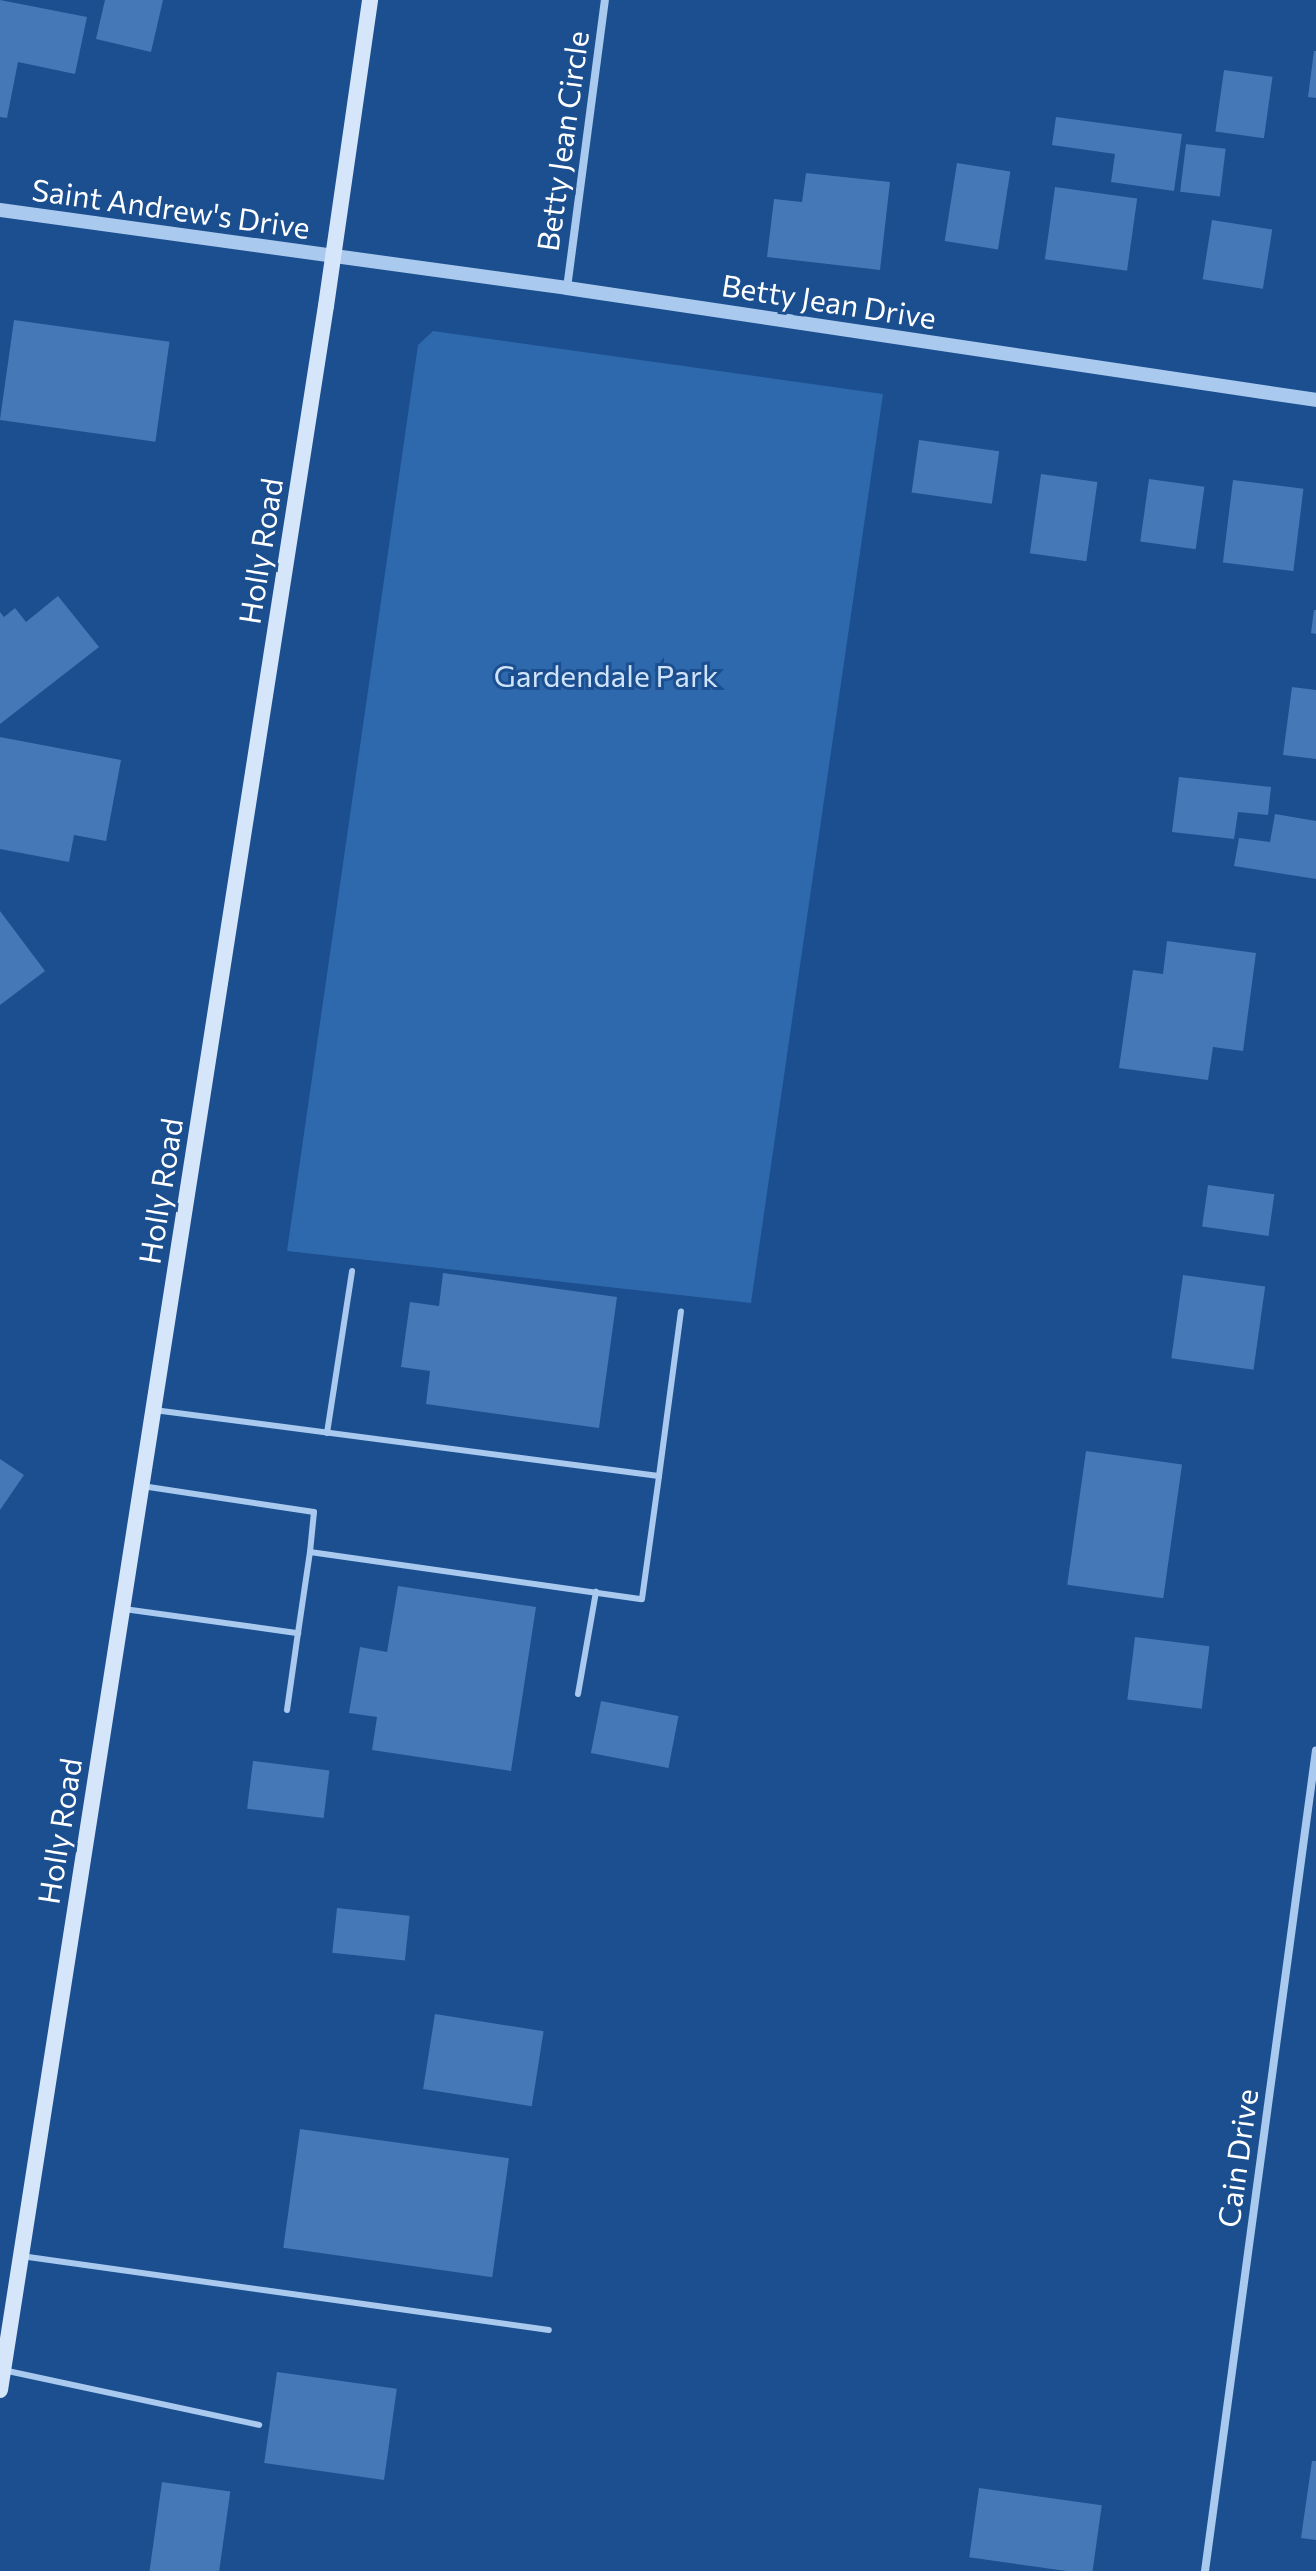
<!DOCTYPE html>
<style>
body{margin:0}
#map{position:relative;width:1316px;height:2571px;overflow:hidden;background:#1b4f8f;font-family:Commissioner,sans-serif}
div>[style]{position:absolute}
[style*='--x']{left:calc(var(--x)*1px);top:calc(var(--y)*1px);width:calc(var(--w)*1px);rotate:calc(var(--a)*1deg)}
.green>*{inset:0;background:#2e69ad}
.building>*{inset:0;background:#4478b7;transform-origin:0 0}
.service>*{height:6px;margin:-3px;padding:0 3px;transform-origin:3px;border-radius:3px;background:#a9c9ee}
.minor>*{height:8px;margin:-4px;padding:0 4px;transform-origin:4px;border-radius:4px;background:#a9c9ee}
.tertiary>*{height:14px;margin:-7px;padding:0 7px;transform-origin:7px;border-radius:7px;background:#a9c9ee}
.secondary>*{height:16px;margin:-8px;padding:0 8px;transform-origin:8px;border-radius:8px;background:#d6e6fa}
span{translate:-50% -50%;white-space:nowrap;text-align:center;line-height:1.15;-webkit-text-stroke:6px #1b4f8f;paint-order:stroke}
.street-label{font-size:30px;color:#fff}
.park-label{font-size:30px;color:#cfe3fa}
</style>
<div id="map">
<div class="green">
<i style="clip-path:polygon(433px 331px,883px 394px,751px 1303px,287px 1251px,418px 345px)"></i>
</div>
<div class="building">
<i style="clip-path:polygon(0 0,87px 17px,75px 74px,18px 62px,7px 118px,0 117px)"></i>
<i style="clip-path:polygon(105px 0,163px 0,151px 52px,96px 39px)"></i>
<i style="clip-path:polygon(1314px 51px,1316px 51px,1316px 98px,1308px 97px)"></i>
<i style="left:1224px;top:70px;width:49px;height:62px;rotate:8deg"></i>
<i style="clip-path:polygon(1056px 117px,1182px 134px,1174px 191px,1111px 182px,1115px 154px,1052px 145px)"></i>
<i style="left:1186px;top:144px;width:40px;height:48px;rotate:7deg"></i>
<i style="left:957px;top:163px;width:54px;height:79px;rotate:9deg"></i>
<i style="clip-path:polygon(806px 173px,890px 182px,880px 270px,767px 257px,774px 199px,802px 202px)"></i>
<i style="left:1055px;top:187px;width:83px;height:73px;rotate:8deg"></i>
<i style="left:1212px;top:220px;width:61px;height:60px;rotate:9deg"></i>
<i style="left:14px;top:320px;width:157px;height:101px;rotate:8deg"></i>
<i style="left:919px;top:440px;width:81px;height:53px;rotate:8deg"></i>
<i style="left:1041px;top:474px;width:57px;height:80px;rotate:8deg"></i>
<i style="left:1149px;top:479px;width:56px;height:63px;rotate:8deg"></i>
<i style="left:1233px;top:480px;width:71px;height:83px;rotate:7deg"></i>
<i style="clip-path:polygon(58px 596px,99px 647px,0 724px,0 612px,4px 617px,15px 608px,26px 622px)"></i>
<i style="clip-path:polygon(1314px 610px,1316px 610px,1316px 634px,1311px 633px)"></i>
<i style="clip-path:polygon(1292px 687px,1316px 690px,1316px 759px,1283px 755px)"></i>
<i style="clip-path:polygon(0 737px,121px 760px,106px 841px,74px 835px,69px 862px,0 849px)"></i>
<i style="clip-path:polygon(1179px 777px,1271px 787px,1268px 815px,1238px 812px,1234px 839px,1172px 832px)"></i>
<i style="clip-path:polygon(1275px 814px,1316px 821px,1316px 879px,1234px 866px,1239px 838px,1270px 842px)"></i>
<i style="clip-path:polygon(0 911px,45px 971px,0 1005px)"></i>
<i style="clip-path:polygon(1167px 941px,1256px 953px,1243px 1051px,1213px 1047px,1208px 1080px,1119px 1068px,1133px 970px,1163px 974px)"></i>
<i style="left:1208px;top:1185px;width:67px;height:42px;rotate:8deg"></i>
<i style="clip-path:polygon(443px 1273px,617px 1297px,599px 1428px,426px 1404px,430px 1371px,401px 1367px,410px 1302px,439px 1306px)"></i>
<i style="left:1183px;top:1275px;width:83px;height:84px;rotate:8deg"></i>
<i style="left:1086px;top:1451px;width:97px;height:135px;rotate:8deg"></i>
<i style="clip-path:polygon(0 1459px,24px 1475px,0 1510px)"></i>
<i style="clip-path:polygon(398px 1586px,536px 1607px,511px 1771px,372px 1750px,377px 1717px,349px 1713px,360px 1647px,387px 1652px)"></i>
<i style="left:1135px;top:1637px;width:75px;height:63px;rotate:7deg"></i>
<i style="left:601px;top:1701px;width:79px;height:53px;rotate:11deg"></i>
<i style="left:253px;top:1761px;width:77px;height:48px;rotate:7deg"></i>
<i style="left:337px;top:1908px;width:73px;height:45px;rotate:6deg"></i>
<i style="left:435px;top:2014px;width:110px;height:76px;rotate:9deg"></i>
<i style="left:300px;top:2129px;width:211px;height:120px;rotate:8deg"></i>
<i style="left:277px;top:2372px;width:121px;height:92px;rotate:8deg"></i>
<i style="clip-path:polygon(1312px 2461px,1316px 2461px,1316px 2540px,1301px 2538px)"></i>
<i style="left:162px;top:2482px;width:69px;height:90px;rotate:8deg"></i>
<i style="left:979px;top:2488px;width:124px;height:70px;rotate:8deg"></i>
</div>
<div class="service">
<i style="--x:154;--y:1410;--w:509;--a:7.45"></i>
<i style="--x:659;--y:1476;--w:166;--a:-82.4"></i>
<i style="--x:327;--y:1433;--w:164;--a:-81.2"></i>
<i style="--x:310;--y:1552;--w:335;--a:8.1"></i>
<i style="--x:642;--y:1599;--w:124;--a:-82.1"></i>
<i style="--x:124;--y:1609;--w:176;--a:7.9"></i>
<i style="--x:298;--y:1633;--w:82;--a:-81.6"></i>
<i style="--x:310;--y:1552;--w:40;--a:-84.3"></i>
<i style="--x:314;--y:1512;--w:174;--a:-171.4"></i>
<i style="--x:578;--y:1694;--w:104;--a:-80"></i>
<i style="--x:287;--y:1710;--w:78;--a:-81.9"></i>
<i style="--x:21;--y:2256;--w:533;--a:7.98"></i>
<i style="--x:3;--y:2370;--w:262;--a:12.1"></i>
</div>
<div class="minor">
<i style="--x:567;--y:288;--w:290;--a:-82.5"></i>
<i style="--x:1205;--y:2571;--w:828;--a:-82.3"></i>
</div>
<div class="tertiary">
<i style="--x:0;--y:210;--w:572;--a:7.83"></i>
<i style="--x:567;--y:288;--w:757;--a:8.5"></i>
</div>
<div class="secondary">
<i style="--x:0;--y:2390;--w:2109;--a:-81.11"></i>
<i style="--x:326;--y:306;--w:309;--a:-81.8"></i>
</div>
<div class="street-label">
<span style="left:562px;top:141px;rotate:-82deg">Betty Jean Circle</span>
<span style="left:171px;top:208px;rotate:8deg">Saint Andrew's Drive</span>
<span style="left:829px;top:301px;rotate:9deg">Betty Jean Drive</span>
<span style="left:260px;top:551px;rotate:-81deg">Holly Road</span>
<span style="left:160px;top:1191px;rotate:-81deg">Holly Road</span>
<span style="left:59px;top:1831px;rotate:-81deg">Holly Road</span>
<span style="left:1237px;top:2158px;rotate:-82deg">Cain Drive</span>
</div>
<div class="park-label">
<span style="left:606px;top:675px">Gardendale Park</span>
</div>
</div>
